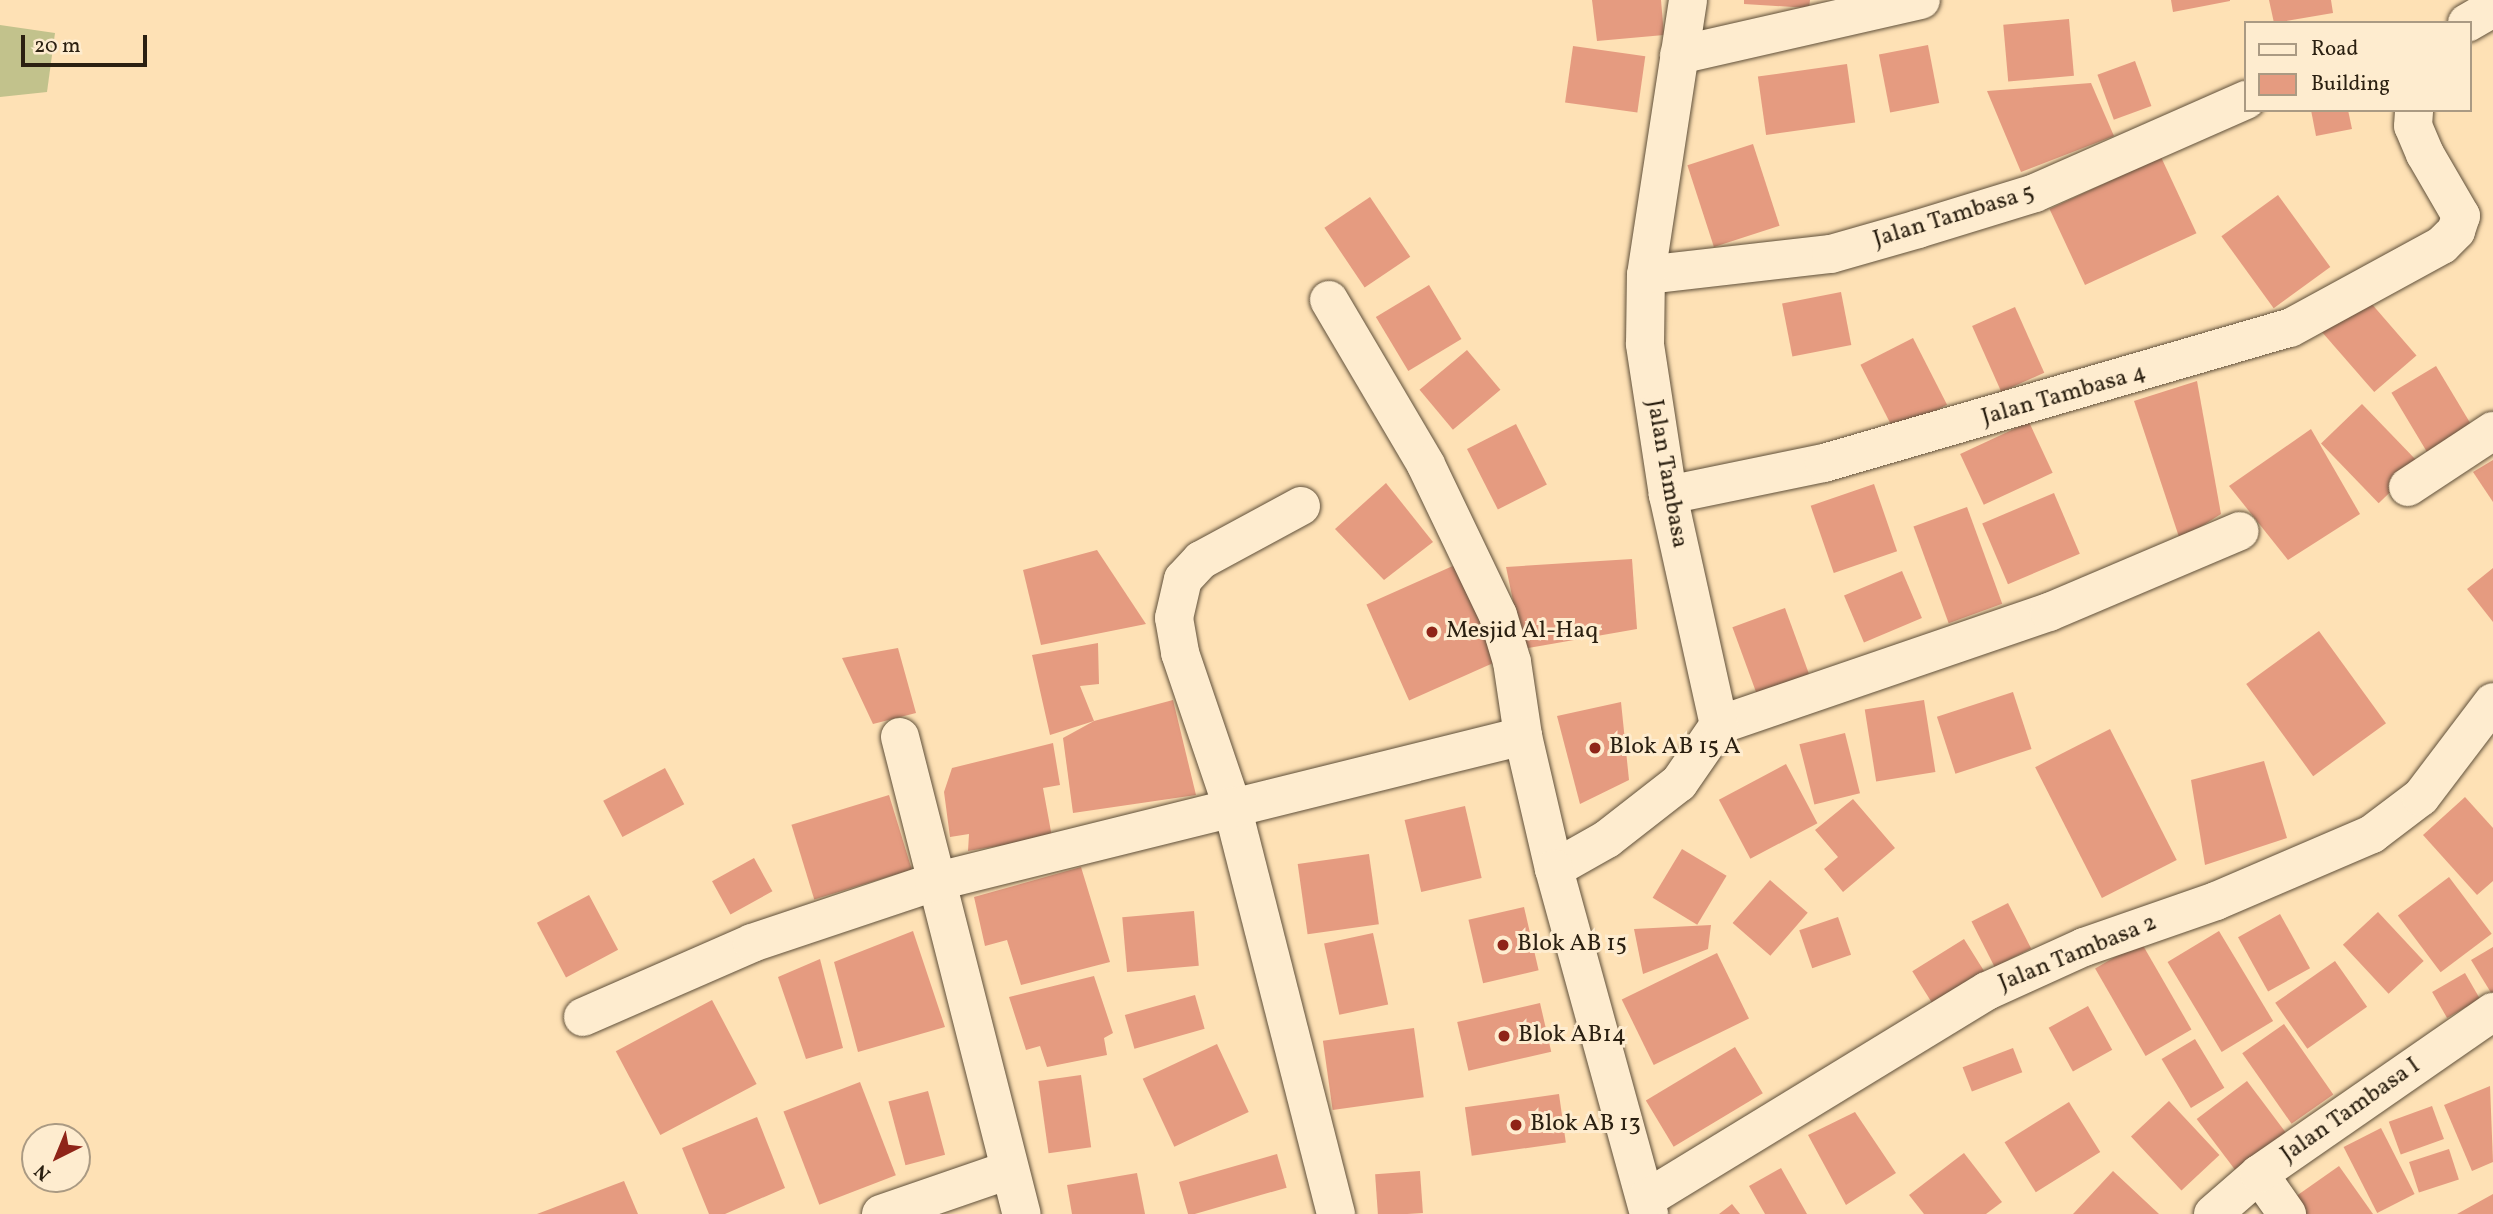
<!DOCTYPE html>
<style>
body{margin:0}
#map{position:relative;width:2493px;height:1214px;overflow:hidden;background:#fee1b5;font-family:Vollkorn,serif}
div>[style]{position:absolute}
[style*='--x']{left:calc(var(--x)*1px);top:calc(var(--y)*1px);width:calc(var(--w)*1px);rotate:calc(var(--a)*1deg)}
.green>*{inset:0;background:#c2c28c}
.building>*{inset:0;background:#e59b80;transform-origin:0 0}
.roads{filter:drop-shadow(0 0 2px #60503a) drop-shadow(0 0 2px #60503a)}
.minor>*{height:38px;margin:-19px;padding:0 19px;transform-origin:19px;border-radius:19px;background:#feeccf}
.dots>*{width:19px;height:19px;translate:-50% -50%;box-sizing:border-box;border:4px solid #feeccf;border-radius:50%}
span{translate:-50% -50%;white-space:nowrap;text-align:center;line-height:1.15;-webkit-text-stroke:6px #feeccf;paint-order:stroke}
.street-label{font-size:24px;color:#2b2011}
.poi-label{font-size:24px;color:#2b2011}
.left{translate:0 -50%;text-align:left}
.legend{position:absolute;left:2244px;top:21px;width:228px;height:91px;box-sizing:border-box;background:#feeccf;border:2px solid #aa9a83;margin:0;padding:9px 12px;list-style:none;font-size:21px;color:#2b2011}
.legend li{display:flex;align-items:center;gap:14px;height:35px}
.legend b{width:35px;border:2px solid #aa9a83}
.north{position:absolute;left:21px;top:1123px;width:70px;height:70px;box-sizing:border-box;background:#feeccf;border:2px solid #aa9a83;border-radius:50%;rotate:223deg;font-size:19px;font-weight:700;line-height:28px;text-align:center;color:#2b2011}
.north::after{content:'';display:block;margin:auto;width:24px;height:32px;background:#8f2418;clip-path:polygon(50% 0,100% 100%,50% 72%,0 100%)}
.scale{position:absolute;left:21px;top:35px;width:126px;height:32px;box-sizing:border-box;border:4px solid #2b2011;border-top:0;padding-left:9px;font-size:21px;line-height:24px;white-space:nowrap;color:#2b2011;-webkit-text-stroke:5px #feeccf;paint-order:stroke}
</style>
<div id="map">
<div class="green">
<i style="clip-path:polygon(0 25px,55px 33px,47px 92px,0 97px)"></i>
</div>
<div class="building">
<i style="clip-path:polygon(1592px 0,1661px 0,1664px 35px,1597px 41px)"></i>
<i style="clip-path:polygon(1744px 0,1810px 0,1809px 8px,1744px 4px)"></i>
<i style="clip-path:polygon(2171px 0,2230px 0,2230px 1px,2173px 12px)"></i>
<i style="clip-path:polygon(2269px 0,2331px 0,2333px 13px,2274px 23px)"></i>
<i style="left:2069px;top:19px;width:57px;height:66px;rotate:85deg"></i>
<i style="left:1928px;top:45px;width:59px;height:50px;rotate:79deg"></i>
<i style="left:1573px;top:46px;width:73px;height:57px;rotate:8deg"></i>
<i style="left:2135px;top:61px;width:48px;height:40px;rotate:70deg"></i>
<i style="left:1847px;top:64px;width:59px;height:90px;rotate:82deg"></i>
<i style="clip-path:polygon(2091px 83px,2114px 136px,2021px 172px,1987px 91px)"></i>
<i style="clip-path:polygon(2311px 110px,2348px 110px,2352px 129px,2316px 136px)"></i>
<i style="left:1753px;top:144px;width:86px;height:69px;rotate:72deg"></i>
<i style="left:2161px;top:157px;width:84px;height:123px;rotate:65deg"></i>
<i style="left:2278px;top:195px;width:89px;height:70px;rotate:54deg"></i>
<i style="left:1370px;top:197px;width:72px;height:55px;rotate:56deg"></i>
<i style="left:1429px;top:285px;width:63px;height:62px;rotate:59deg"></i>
<i style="left:1841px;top:292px;width:54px;height:60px;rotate:79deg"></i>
<i style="left:2364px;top:295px;width:80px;height:56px;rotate:49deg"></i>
<i style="left:2015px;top:307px;width:72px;height:47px;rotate:66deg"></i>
<i style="left:1913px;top:338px;width:75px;height:59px;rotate:63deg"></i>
<i style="left:1467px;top:350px;width:52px;height:62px;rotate:50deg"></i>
<i style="left:2436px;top:366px;width:81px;height:52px;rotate:59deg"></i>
<i style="clip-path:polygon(2197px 381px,2221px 514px,2180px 540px,2134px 401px)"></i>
<i style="left:2362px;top:404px;width:83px;height:57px;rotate:46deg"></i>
<i style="left:2029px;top:422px;width:56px;height:76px;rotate:65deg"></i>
<i style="left:1516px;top:424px;width:68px;height:55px;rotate:63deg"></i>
<i style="clip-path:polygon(2311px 429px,2360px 514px,2288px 560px,2229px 486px)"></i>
<i style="clip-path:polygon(2493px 460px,2493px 502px,2473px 472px)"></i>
<i style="clip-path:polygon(1386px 483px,1433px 542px,1384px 580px,1335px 529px)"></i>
<i style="left:1874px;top:484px;width:71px;height:67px;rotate:71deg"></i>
<i style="left:2054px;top:493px;width:66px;height:78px;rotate:67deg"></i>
<i style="left:1967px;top:507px;width:103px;height:57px;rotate:70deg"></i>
<i style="clip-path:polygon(1097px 550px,1146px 624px,1041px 645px,1023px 570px)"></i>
<i style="clip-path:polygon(1632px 559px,1637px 629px,1523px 649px,1506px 567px)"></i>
<i style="left:1455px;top:565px;width:105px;height:97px;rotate:66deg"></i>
<i style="clip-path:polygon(2493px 568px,2493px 622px,2467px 589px)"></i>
<i style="left:1902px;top:571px;width:51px;height:63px;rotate:67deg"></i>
<i style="left:1785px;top:608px;width:80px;height:56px;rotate:70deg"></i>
<i style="left:2319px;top:631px;width:114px;height:90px;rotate:54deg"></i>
<i style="clip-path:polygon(1098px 643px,1099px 684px,1080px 686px,1094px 721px,1050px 735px,1032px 655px)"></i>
<i style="clip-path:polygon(898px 648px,916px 713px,873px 724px,842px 658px)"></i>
<i style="left:2013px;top:692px;width:60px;height:80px;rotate:72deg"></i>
<i style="clip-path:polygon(1173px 700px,1196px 795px,1073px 813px,1063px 738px,1094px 721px)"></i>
<i style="left:1924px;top:700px;width:73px;height:60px;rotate:81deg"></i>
<i style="clip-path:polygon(1621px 702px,1629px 780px,1580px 804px,1557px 716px)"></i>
<i style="left:2110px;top:729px;width:147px;height:84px;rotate:63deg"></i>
<i style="left:1845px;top:733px;width:62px;height:47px;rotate:76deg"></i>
<i style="clip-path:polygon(1053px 743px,1060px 785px,1043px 788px,1052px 837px,968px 851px,969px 834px,950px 837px,944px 792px,952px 768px)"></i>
<i style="clip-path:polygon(2264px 761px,2287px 838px,2205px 865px,2191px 780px)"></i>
<i style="left:1786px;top:764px;width:67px;height:76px;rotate:62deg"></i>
<i style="left:665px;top:768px;width:41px;height:70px;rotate:62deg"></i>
<i style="left:889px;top:795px;width:78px;height:102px;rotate:73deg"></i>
<i style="clip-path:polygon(2465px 797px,2493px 828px,2493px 881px,2477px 895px,2423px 835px)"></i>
<i style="clip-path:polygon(1853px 799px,1895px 848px,1843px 892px,1824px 869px,1838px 857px,1815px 830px)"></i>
<i style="left:1465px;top:806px;width:74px;height:62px;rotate:77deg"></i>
<i style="left:1682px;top:849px;width:52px;height:57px;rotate:31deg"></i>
<i style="left:1369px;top:854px;width:71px;height:72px;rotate:82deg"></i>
<i style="left:754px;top:858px;width:38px;height:48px;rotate:61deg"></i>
<i style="clip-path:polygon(1081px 867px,1110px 962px,1021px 985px,1007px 940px,985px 946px,974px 897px)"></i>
<i style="left:2449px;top:877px;width:71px;height:64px;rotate:53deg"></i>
<i style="left:1770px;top:880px;width:50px;height:57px;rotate:41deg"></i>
<i style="left:589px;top:895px;width:62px;height:59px;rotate:62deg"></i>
<i style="left:2008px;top:903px;width:51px;height:41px;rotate:63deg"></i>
<i style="left:1524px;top:907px;width:65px;height:57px;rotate:77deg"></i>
<i style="left:1194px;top:911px;width:55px;height:72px;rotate:85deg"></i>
<i style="left:2378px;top:912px;width:67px;height:48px;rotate:47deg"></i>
<i style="left:2280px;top:914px;width:62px;height:48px;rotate:61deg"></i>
<i style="left:1838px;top:917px;width:40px;height:41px;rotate:71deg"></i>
<i style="clip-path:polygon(1711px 925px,1708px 949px,1643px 974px,1634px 929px)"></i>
<i style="clip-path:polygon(913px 931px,945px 1027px,858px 1052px,834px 962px)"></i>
<i style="left:2219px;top:931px;width:105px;height:60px;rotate:59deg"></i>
<i style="left:1373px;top:933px;width:73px;height:50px;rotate:78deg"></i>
<i style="left:1964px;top:939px;width:47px;height:61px;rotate:58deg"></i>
<i style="left:2141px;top:942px;width:101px;height:53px;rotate:60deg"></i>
<i style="clip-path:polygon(2493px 947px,2493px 996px,2471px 960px)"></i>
<i style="left:1717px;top:953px;width:73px;height:106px;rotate:64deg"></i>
<i style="clip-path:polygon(820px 959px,843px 1048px,806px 1059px,778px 977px)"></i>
<i style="left:2335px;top:961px;width:56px;height:73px;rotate:55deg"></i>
<i style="left:2465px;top:973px;width:30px;height:38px;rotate:60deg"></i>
<i style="clip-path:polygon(1094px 976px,1113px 1033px,1104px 1038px,1107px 1055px,1047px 1067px,1040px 1046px,1026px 1050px,1009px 997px)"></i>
<i style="left:1195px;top:995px;width:35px;height:73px;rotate:74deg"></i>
<i style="left:712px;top:1000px;width:95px;height:109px;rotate:62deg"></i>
<i style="left:1540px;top:1003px;width:50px;height:85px;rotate:77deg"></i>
<i style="left:2088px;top:1006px;width:50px;height:45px;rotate:61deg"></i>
<i style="left:2284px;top:1024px;width:86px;height:51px;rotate:55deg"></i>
<i style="left:1414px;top:1028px;width:70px;height:92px;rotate:82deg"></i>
<i style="left:2195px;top:1039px;width:57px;height:39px;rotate:59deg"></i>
<i style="left:1217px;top:1044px;width:75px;height:82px;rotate:65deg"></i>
<i style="left:1735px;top:1047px;width:54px;height:104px;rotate:59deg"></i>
<i style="left:2013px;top:1048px;width:26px;height:54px;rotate:69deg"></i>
<i style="left:1081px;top:1075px;width:73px;height:43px;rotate:82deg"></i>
<i style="left:2247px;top:1081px;width:65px;height:63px;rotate:53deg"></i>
<i style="left:860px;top:1082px;width:100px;height:82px;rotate:69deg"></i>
<i style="clip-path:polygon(2490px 1086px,2493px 1162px,2472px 1171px,2444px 1105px)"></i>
<i style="left:928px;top:1091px;width:66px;height:41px;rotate:75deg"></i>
<i style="left:1559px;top:1094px;width:49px;height:95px;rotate:82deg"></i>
<i style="left:2169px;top:1101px;width:74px;height:52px;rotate:47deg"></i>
<i style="left:2069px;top:1102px;width:59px;height:76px;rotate:58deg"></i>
<i style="left:2432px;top:1106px;width:35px;height:46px;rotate:70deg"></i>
<i style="clip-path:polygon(1855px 1112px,1896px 1173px,1846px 1205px,1808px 1135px)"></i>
<i style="clip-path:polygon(757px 1117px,785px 1188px,725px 1214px,709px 1214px,682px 1148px)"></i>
<i style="left:2381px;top:1128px;width:74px;height:42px;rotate:63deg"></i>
<i style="left:2449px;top:1149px;width:32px;height:42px;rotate:72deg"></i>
<i style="clip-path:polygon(1964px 1153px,2002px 1202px,1986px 1214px,1924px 1214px,1909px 1195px)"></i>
<i style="left:1277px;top:1154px;width:35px;height:102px;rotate:74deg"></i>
<i style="clip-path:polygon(2339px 1166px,2373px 1214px,2293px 1214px,2285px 1204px)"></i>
<i style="clip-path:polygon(1781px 1168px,1807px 1214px,1765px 1214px,1749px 1186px)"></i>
<i style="left:1420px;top:1171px;width:42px;height:45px;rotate:86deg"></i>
<i style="clip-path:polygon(2113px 1171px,2159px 1214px,2073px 1214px)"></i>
<i style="clip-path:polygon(1137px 1173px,1145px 1214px,1072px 1214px,1067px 1185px)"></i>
<i style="clip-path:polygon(624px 1181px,638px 1214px,537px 1214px)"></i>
<i style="clip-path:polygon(2493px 1194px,2493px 1214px,2457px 1214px)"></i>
<i style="clip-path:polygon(1732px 1204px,1740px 1214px,1719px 1214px)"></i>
</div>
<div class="roads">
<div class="minor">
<i style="--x:2467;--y:23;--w:30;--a:-30"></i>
<i style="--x:1679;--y:55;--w:248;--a:-12.8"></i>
<i style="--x:1646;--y:275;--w:186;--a:-6.5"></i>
<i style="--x:1831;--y:254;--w:91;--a:-16"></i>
<i style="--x:1918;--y:229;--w:122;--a:-17.1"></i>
<i style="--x:2035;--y:193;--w:231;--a:-23.8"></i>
<i style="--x:1329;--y:300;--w:191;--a:59.5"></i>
<i style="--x:1426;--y:465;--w:166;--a:64.4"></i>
<i style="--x:1498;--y:615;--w:49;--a:73.4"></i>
<i style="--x:1512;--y:662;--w:75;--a:81.5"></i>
<i style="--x:2408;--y:487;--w:102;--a:-33.4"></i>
<i style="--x:1668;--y:495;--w:159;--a:-11.6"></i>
<i style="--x:1824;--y:463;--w:485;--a:-16.2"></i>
<i style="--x:2290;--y:328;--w:173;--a:-28.6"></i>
<i style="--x:2442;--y:245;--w:20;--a:-45"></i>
<i style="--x:2456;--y:231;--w:16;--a:-72"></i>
<i style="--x:2461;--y:216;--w:72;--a:-120.1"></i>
<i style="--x:2425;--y:154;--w:30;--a:-113"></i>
<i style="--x:2413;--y:126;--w:16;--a:-86"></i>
<i style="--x:1301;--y:506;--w:114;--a:151.6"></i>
<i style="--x:1201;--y:560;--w:26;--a:133"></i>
<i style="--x:1183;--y:579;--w:40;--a:103"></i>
<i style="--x:1174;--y:618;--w:36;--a:80"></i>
<i style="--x:1180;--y:653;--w:162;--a:71.2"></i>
<i style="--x:1232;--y:806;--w:421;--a:75.7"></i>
<i style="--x:1719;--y:725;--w:349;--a:-18.9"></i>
<i style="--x:2049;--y:612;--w:207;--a:-23"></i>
<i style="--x:900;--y:737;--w:492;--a:75.7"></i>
<i style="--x:1554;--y:869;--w:61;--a:-29.5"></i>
<i style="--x:1607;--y:839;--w:91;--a:-37.9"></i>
<i style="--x:1679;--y:783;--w:70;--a:-55.4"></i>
<i style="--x:1719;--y:725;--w:236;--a:-102.5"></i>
<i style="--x:1668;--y:495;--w:153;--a:-98.7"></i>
<i style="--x:1645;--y:344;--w:69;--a:-89.2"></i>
<i style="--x:1646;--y:275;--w:278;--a:-81.3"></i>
<i style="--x:583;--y:1017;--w:184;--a:-23.6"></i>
<i style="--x:752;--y:943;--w:192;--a:-18.5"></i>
<i style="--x:934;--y:882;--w:607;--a:-13.92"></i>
<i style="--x:1523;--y:736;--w:137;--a:76.9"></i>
<i style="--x:1554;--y:869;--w:358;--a:74.6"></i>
<i style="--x:2259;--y:1174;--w:49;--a:55"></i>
<i style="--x:1646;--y:1199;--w:399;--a:-31.4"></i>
<i style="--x:1987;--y:991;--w:107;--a:-24.4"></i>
<i style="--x:2084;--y:947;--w:140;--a:-19.2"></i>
<i style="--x:2216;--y:901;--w:170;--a:-23.2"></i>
<i style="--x:2372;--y:834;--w:61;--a:-37.1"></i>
<i style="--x:2421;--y:797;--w:119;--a:-52.8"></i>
<i style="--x:881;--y:1214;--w:135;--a:-19"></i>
<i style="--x:2213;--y:1214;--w:61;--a:-41"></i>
<i style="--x:2259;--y:1174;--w:285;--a:-34.7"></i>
</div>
</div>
<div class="dots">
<i style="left:1432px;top:632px;background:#8f2418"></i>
<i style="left:1595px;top:748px;background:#8f2418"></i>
<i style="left:1503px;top:945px;background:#8f2418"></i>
<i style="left:1504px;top:1036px;background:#8f2418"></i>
<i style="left:1516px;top:1125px;background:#8f2418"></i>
</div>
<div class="street-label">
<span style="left:1954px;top:217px;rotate:-17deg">Jalan Tambasa 5</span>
<span style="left:2064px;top:396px;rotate:-16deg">Jalan Tambasa 4</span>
<span style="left:1666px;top:474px;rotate:80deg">Jalan Tambasa</span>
<span style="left:2078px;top:954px;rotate:-22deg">Jalan Tambasa 2</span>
<span style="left:2351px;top:1111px;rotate:-35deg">Jalan Tambasa I</span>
</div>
<div class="poi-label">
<span class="left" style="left:1446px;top:632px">Mesjid Al-Haq</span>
<span class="left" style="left:1609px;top:748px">Blok AB 15 A</span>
<span class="left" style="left:1517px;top:945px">Blok AB 15</span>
<span class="left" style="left:1518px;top:1036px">Blok AB14</span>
<span class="left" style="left:1530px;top:1125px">Blok AB 13</span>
</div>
<ul class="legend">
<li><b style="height:9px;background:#feeccf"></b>Road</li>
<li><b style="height:19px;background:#e59b80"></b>Building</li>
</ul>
<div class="north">N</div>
<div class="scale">20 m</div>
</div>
